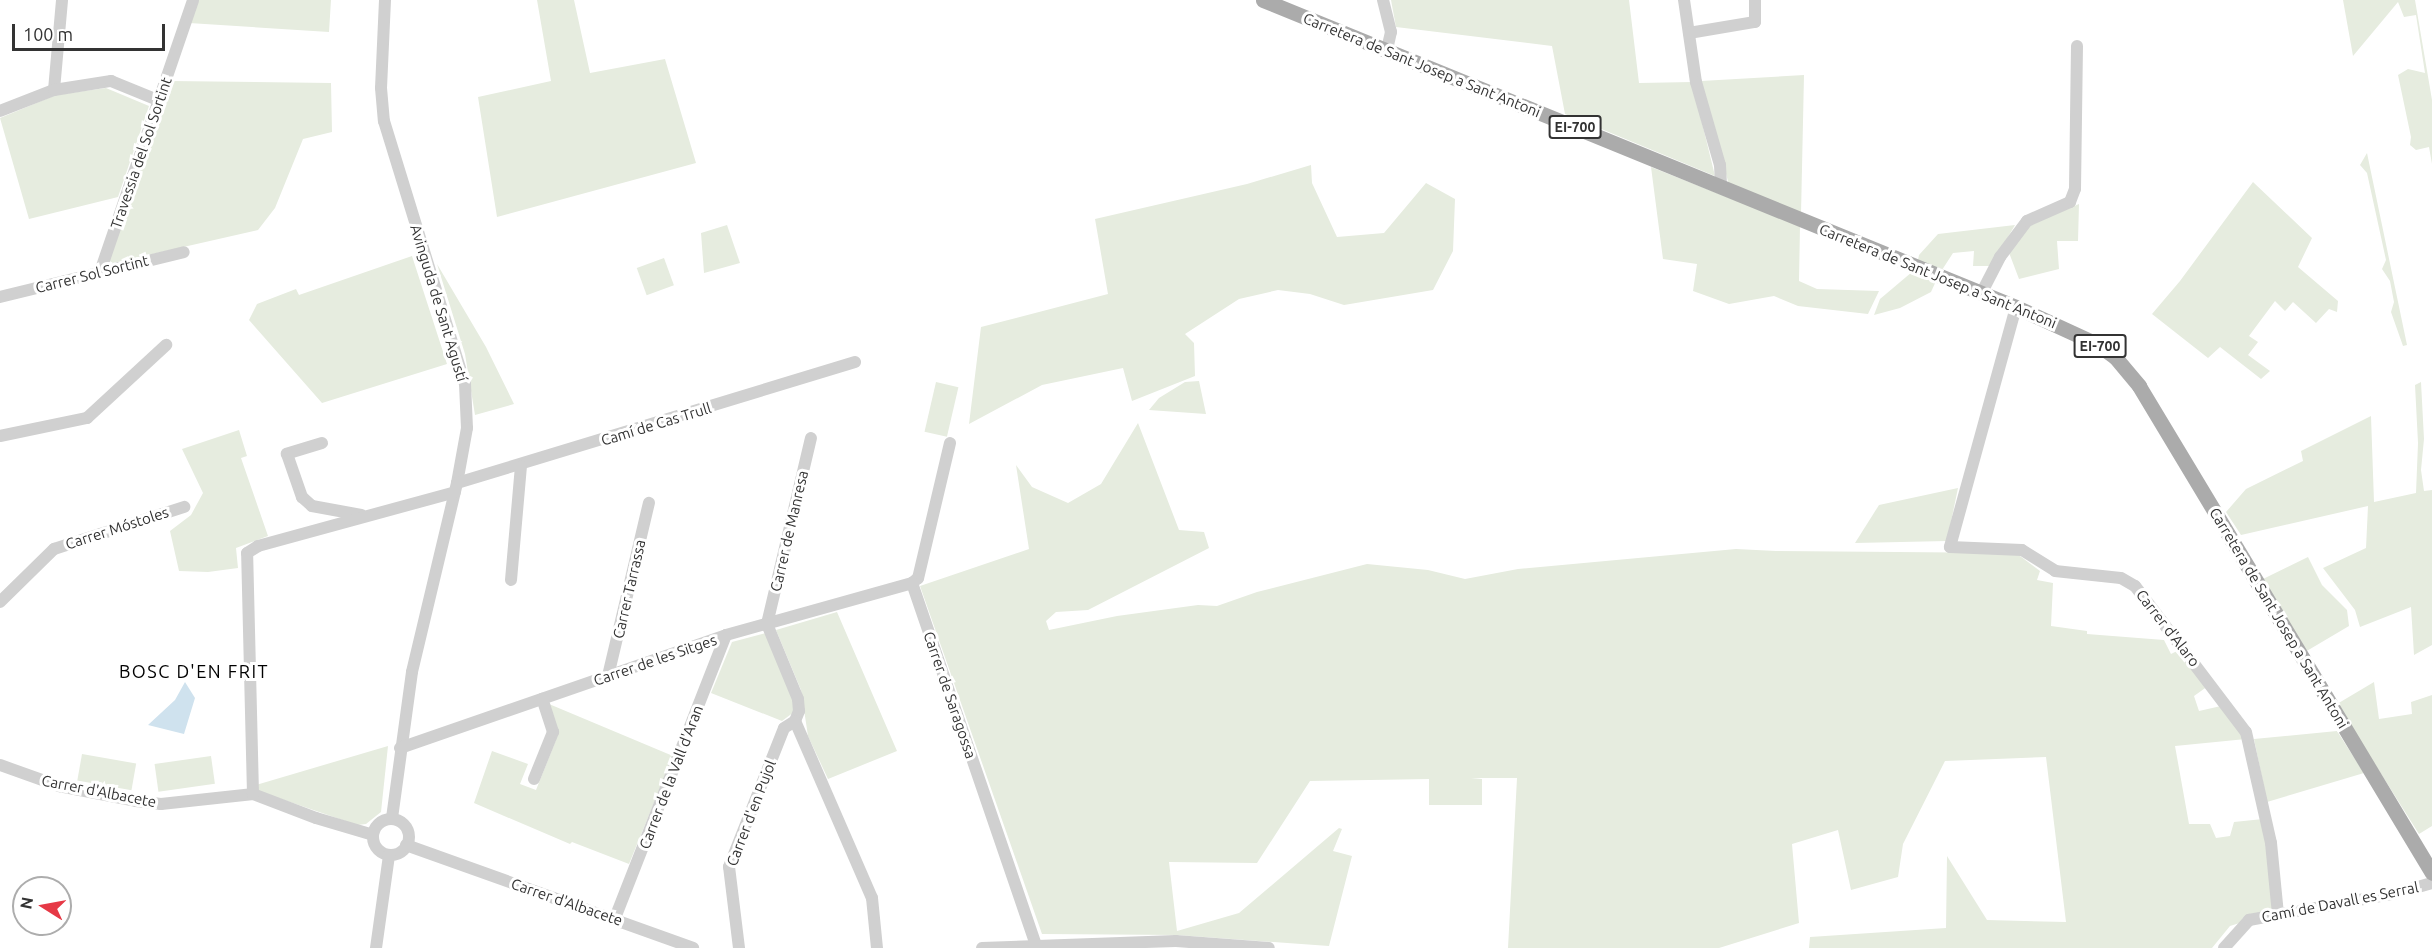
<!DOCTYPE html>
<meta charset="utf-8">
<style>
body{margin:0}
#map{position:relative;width:2432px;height:948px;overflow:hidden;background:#fff;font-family:Ubuntu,sans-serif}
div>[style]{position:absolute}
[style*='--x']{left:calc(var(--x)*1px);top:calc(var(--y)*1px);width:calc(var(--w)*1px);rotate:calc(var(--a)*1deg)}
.green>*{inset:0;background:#e6ecdf;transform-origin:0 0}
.water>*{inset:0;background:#cfe2ee}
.minor>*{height:12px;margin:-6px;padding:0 6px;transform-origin:6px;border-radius:6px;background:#d0d0d0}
.minor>.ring{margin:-6px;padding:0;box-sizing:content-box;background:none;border:12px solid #d0d0d0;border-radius:50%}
.major>*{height:15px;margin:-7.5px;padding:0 7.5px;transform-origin:7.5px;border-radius:7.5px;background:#ababab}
span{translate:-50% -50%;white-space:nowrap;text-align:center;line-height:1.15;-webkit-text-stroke:6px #fff;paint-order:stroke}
.shield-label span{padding:2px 4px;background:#fff;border:2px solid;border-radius:4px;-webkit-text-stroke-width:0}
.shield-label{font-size:14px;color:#333;font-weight:700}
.street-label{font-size:15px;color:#333}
.quarter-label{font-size:18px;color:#000;letter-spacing:1.5px}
.north{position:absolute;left:12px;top:876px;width:60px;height:60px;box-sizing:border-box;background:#fff;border:2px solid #adadad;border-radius:50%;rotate:281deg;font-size:16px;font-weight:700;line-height:24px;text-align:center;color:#333}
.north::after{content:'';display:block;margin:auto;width:21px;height:27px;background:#e63946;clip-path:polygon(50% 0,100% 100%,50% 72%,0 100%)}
.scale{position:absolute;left:12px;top:24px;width:153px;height:27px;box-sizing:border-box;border:3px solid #333;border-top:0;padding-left:8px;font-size:18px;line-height:21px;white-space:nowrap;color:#333;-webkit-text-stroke:4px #fff;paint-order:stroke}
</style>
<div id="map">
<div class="green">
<i style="clip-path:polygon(196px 0,331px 0,329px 32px,189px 23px)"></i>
<i style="clip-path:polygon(537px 0,574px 0,590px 73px,665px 59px,696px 163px,497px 217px,478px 97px,551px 81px)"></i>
<i style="clip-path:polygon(1391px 0,1629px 0,1639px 83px,1692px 82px,1715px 176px,1565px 114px,1552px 46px,1396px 27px)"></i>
<i style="clip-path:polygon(2343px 0,2415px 0,2432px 100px,2432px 164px,2429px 147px,2416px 150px,2410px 145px,2411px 137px,2398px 75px,2408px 69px,2425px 73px,2416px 15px,2404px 17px,2398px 2px,2353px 56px)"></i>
<i style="clip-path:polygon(1804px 75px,1801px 214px,1729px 185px,1701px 81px)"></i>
<i style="clip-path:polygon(170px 81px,331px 83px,332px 132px,303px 139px,275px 208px,258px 230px,113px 263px,108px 260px)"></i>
<i style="clip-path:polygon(106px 88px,149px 106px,118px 197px,29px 219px,0 118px,56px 95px)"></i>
<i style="clip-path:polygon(2367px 153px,2407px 345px,2403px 346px,2391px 312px,2394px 302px,2390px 281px,2382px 269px,2386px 260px,2367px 173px,2360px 165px)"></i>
<i style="clip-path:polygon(1311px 165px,1312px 183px,1337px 237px,1384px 233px,1426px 183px,1455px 199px,1453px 251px,1433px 290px,1344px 305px,1310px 294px,1278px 290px,1239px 299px,1185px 334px,1194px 343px,1195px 376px,1132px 401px,1123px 368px,1042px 385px,969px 424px,981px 327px,1108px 294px,1095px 219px,1247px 184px)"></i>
<i style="clip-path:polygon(1651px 167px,1800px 226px,1799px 281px,1817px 289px,1879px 291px,1868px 314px,1798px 306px,1774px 296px,1729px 304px,1693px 291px,1697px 264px,1663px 259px)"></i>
<i style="clip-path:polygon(2253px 182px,2312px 238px,2298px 267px,2338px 301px,2337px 312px,2329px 309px,2316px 323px,2293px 302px,2285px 311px,2275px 301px,2249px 336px,2258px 342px,2248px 355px,2270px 371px,2261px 379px,2220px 347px,2208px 358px,2152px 314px,2180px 281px)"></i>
<i style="clip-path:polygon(2079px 204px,2078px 241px,2057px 241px,2059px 269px,2019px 279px,2008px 250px,2025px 226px)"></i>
<i style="clip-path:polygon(727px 225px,740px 263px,704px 273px,701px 233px)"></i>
<i style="clip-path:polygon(2015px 225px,1991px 266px,1973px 266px,1974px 251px,1953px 253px,1942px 270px,1918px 260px,1919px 255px,1938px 234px)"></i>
<i style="clip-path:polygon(412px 256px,447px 364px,322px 403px,249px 320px,257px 304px,296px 289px,299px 295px)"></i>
<i style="left:664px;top:258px;width:29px;height:29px;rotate:70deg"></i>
<i style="clip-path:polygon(437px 264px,486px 347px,514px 404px,475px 415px,465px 354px)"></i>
<i style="clip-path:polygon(1912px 272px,1936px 281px,1931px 292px,1900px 308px,1874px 315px,1880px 299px)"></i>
<i style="clip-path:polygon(1199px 381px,1206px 414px,1149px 410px,1159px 398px,1185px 382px)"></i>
<i style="left:936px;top:382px;width:23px;height:51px;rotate:13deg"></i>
<i style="clip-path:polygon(2421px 382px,2424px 439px,2421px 470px,2424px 491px,2432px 490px,2432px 645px,2414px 655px,2411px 607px,2360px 627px,2355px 610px,2323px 568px,2366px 548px,2368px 506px,2241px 535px,2226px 512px,2246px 489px,2303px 461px,2301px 451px,2371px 416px,2374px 502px,2416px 493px,2418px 443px,2415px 385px)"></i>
<i style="clip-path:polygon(1138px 423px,1179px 530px,1204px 532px,1209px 548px,1088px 610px,1056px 612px,1046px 621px,1049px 630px,1117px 616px,1198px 605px,1217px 606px,1257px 592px,1367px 564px,1428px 570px,1465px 579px,1518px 569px,1736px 549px,1776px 551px,2016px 553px,2040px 571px,2037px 580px,2053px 583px,2051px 626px,2087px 631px,2087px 634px,2164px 640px,2171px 654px,2179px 650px,2208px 686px,2194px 696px,2199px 711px,2221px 706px,2246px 739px,2175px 746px,2189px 824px,2210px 824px,2216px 838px,2230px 836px,2234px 822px,2263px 819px,2275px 912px,2230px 926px,2212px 948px,1809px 948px,1810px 937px,1946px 928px,1947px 856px,1987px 920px,2066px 922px,2046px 757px,1945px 761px,1903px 844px,1898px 877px,1851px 890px,1838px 830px,1792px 844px,1799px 923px,1719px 948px,1508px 948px,1517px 778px,1471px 778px,1482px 779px,1482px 805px,1429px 805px,1429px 779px,1310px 781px,1257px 863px,1169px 862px,1177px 931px,1239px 913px,1339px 828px,1342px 829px,1333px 851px,1352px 856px,1329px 946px,1177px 935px,1042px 934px,920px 586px,1029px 549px,1016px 465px,1032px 487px,1068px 503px,1101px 484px)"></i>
<i style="clip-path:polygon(239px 430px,247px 456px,241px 458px,268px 536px,236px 548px,238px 568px,208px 572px,179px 571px,170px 531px,191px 515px,203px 493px,182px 449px)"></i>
<i style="clip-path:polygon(1958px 488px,1947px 541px,1855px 543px,1879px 505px)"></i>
<i style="clip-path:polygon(2308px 557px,2322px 585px,2347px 610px,2349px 626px,2305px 652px,2263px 579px)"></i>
<i style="clip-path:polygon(837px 612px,897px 751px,828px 779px,808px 736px,801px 690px,776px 630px)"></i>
<i style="clip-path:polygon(766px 633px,793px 700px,794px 712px,782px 721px,711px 693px,732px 642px)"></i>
<i style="clip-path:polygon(2374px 682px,2379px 719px,2412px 714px,2411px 702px,2432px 695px,2432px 826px,2419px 834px,2337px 704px)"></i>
<i style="clip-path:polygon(549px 704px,673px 756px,629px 864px,572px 842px,570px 844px,474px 803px,492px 751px,528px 764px,520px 784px,536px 790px,556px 740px)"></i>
<i style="clip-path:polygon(2337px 731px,2364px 773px,2267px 802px,2254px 739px)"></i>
<i style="clip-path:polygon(388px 746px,381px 812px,366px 824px,357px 825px,258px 791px,256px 785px)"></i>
<i style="left:82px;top:754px;width:55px;height:27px;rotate:10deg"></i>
<i style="left:211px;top:756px;width:28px;height:57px;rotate:82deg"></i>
</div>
<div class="water">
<i style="clip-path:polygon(185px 682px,195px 698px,184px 734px,148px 725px,175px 700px)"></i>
</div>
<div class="minor">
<i style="--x:385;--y:0;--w:88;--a:92.6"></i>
<i style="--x:381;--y:88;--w:33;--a:85"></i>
<i style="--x:384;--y:121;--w:275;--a:72.9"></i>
<i style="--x:465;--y:384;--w:44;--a:87.4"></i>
<i style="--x:467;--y:428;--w:56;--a:100.3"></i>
<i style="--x:457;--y:483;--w:194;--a:103.4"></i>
<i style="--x:412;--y:672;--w:147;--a:97.8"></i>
<i style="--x:1383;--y:0;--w:33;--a:76"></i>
<i style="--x:1391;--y:32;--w:18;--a:103"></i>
<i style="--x:1684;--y:0;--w:83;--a:81.7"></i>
<i style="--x:1696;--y:82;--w:86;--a:73.9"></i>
<i style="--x:1720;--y:165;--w:22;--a:87"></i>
<i style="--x:1689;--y:33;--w:67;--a:-9.5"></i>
<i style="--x:1755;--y:22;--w:22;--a:-90"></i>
<i style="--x:54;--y:90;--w:90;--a:-84.9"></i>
<i style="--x:0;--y:111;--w:58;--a:-21.3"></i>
<i style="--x:54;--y:90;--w:58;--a:-9"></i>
<i style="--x:111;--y:81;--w:53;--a:22.2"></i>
<i style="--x:100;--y:272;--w:287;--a:-71.1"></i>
<i style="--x:1981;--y:294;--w:42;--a:-62.8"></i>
<i style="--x:2000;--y:257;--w:45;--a:-53.1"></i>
<i style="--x:2027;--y:221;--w:47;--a:-23.8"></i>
<i style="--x:2070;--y:202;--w:14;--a:-69"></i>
<i style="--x:2075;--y:189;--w:143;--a:-89.2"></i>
<i style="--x:0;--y:297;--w:189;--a:-13.7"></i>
<i style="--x:2016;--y:307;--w:249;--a:105.4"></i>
<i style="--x:1950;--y:547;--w:72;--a:2.4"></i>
<i style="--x:2022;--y:550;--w:39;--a:32"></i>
<i style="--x:2055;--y:571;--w:66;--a:6.1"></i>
<i style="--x:2121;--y:578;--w:16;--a:30"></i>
<i style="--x:2135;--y:586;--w:183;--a:52.8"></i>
<i style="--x:2246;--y:732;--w:114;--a:77.3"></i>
<i style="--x:2271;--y:843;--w:71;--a:84.4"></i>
<i style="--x:0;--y:436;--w:89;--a:-11.7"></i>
<i style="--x:87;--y:418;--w:108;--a:-42.7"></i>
<i style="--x:322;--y:443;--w:37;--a:163"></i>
<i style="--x:287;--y:454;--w:46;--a:70.8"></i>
<i style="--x:302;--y:497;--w:13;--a:42"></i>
<i style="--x:312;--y:506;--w:50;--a:10.4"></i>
<i style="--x:950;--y:443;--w:139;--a:103.3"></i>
<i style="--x:918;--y:578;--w:8;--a:140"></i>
<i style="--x:912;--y:583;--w:383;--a:71.1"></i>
<i style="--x:457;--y:483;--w:416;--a:-16.9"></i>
<i style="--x:511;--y:580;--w:114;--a:-85"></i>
<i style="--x:0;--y:602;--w:76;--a:-44.5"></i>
<i style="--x:54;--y:549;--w:137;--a:-17.9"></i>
<i style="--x:608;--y:676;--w:178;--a:-76.7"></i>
<i style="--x:795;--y:721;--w:11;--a:-68"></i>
<i style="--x:799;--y:711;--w:12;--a:-95"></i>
<i style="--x:798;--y:699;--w:81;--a:-112.5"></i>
<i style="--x:767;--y:624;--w:191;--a:-76.7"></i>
<i style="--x:400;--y:748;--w:345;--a:-19.1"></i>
<i style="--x:726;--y:635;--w:193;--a:-15.6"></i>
<i style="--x:0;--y:765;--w:63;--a:19.6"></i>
<i style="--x:59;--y:786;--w:78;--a:11"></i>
<i style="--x:136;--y:801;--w:25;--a:7"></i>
<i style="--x:161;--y:804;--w:93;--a:-6.2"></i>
<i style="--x:253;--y:794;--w:67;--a:20.9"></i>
<i style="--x:316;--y:818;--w:59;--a:16.6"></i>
<i style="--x:534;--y:779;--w:51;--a:-68"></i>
<i style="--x:553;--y:732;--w:35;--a:-108"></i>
<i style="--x:253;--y:794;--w:241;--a:-91.4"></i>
<i style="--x:247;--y:553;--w:13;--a:-32"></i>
<i style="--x:258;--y:546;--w:204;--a:-15.3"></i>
<i class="ring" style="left:373px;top:819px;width:24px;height:24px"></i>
<i style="--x:406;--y:845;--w:305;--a:19.7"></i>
<i style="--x:615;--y:918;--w:304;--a:-68.6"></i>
<i style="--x:376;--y:948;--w:94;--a:-82"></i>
<i style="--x:739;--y:948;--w:82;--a:-97"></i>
<i style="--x:729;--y:867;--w:149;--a:-68.4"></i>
<i style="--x:784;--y:728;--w:13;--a:-32"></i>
<i style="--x:795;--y:721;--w:193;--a:66.5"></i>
<i style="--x:872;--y:898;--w:50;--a:84.3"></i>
<i style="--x:982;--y:948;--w:194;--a:-2.1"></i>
<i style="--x:1176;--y:941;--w:93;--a:4.3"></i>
<i style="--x:2224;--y:948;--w:38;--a:-48"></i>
<i style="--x:2249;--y:920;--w:150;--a:-10.3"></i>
<i style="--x:2397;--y:893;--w:36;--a:-16"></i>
</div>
<div class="major">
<i style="--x:1263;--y:0;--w:813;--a:22.18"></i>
<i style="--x:2016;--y:307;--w:89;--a:24.6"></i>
<i style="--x:2097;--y:344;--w:22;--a:36"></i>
<i style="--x:2115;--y:357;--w:38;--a:50"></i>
<i style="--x:2139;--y:386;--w:568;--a:58.97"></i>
</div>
<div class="shield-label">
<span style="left:1575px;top:127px">EI-700</span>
<span style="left:2100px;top:346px">EI-700</span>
</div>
<div class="street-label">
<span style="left:1422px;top:65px;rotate:22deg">Carretera de Sant Josep a Sant Antoni</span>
<span style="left:141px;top:153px;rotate:-71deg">Travessia del Sol Sortint</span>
<span style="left:92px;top:274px;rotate:-14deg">Carrer Sol Sortint</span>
<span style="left:1938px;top:276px;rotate:22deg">Carretera de Sant Josep a Sant Antoni</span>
<span style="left:439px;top:303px;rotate:73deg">Avinguda de Sant Agustí</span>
<span style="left:656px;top:424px;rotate:-17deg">Camí de Cas Trull</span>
<span style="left:117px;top:528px;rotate:-18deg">Carrer Móstoles</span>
<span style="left:789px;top:531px;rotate:-77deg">Carrer de Manresa</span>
<span style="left:629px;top:589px;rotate:-77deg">Carrer Tarrassa</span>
<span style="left:2279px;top:618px;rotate:59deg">Carretera de Sant Josep a Sant Antoni</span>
<span style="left:2168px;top:628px;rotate:52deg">Carrer d'Alaro</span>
<span style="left:655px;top:660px;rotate:-19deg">Carrer de les Sitges</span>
<span style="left:950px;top:695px;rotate:71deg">Carrer de Saragossa</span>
<span style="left:671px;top:777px;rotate:-69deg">Carrer de la Vall d'Aran</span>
<span style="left:99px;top:791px;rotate:11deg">Carrer d'Albacete</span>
<span style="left:751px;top:813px;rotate:-69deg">Carrer d'en Pujol</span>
<span style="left:567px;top:902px;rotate:19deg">Carrer d'Albacete</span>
<span style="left:2340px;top:902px;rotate:-11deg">Camí de Davall es Serral</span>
</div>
<div class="quarter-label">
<span style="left:194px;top:671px">BOSC D'EN FRIT</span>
</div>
<div class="north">N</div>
<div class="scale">100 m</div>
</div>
